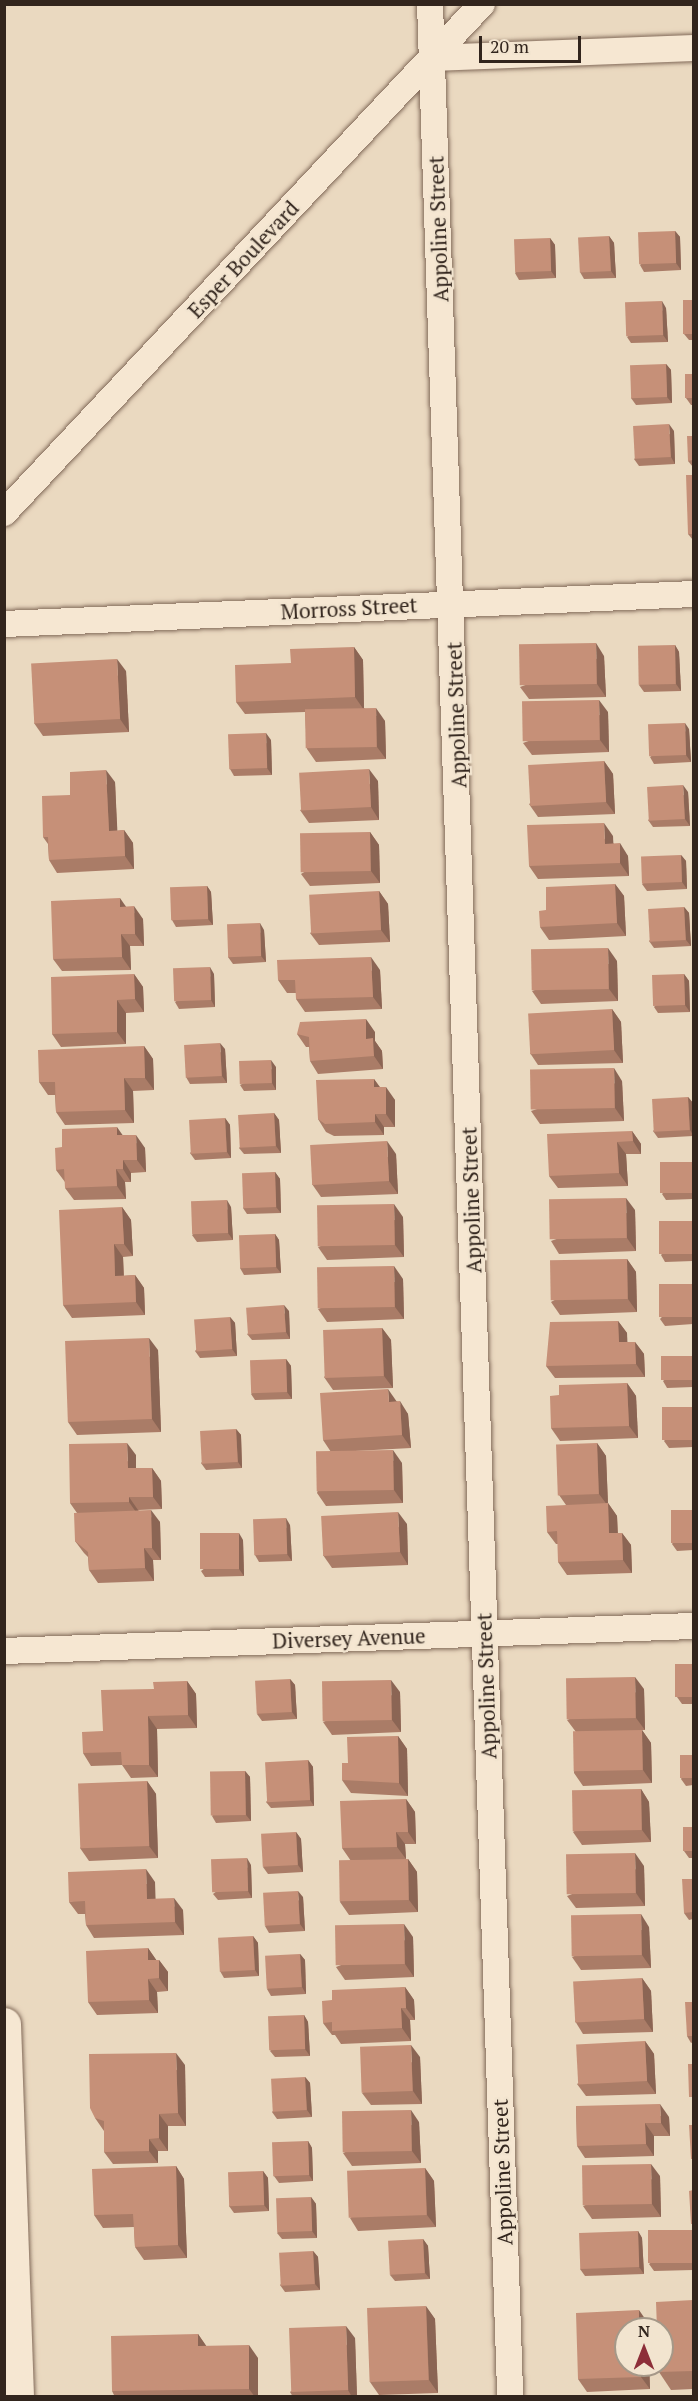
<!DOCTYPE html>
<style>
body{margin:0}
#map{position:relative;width:698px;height:2401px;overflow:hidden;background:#ead9c0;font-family:"PT Serif",serif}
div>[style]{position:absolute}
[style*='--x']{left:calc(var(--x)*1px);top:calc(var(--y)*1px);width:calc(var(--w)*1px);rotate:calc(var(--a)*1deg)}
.roads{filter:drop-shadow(0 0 2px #826a59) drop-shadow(0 0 2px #826a59)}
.minor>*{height:26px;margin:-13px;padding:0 13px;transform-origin:13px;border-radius:13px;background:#f6e7d2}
.tertiary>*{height:33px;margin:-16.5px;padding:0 16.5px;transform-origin:16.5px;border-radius:16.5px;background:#f6e7d2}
.wall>*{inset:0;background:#aa7c67}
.shaded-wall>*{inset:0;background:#8b6554}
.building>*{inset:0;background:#c69078;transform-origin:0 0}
span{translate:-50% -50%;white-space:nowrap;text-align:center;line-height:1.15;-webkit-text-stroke:4.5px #f2e4cf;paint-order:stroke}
.street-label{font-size:21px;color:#32251d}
.frame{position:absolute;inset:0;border:6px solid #32251d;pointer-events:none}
.north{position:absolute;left:614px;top:2317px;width:60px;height:60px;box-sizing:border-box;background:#f2e4cf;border:2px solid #a59888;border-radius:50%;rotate:0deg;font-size:16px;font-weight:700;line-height:24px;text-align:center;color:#32251d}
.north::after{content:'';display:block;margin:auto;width:21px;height:27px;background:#8d2e39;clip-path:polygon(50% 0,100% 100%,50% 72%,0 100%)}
.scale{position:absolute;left:479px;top:36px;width:102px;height:27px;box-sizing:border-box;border:3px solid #32251d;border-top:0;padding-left:8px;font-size:18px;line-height:21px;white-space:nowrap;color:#32251d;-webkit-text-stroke:4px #f2e4cf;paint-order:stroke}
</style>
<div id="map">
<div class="roads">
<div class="minor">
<i style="--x:430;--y:4;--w:2393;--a:88.08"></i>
<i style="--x:432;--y:58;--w:262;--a:-2.2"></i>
<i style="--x:4;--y:513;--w:698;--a:-46.8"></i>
<i style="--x:4;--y:624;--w:691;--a:-2.49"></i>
<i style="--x:4;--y:1651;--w:690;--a:-2.08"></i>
</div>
<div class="tertiary">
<i style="--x:4;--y:2024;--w:372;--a:88"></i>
</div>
</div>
<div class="wall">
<i style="clip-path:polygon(675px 231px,680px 237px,681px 270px,644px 272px,640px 265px)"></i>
<i style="clip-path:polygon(609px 236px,614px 243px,616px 278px,584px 279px,580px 272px)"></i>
<i style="clip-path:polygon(550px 238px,555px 245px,556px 278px,519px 280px,515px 273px)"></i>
<i style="clip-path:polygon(693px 300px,693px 340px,689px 340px,684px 334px)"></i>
<i style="clip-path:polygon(666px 308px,668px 342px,631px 343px,627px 337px)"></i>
<i style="clip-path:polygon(666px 364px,671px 370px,672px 403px,636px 405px,631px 398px)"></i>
<i style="clip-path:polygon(693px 374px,693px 405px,691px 405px,686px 398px)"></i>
<i style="clip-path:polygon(674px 431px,675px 464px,639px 466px,634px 459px)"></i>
<i style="clip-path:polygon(693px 436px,693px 467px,688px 461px)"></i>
<i style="clip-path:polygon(693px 475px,693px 540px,688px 534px)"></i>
<i style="clip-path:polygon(675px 645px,679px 652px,681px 691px,644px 692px,639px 685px)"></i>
<i style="clip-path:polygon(354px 647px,363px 660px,364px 708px,385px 721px,386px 759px,316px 762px,307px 749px,305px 712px,245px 714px,236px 702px,291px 663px)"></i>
<i style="clip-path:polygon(604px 656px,606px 697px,529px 699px,520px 687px)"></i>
<i style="clip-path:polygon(126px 671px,129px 732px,43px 736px,34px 723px)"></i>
<i style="clip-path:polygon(608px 712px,609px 752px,532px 755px,523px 743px)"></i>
<i style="clip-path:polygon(689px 729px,691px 762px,654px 764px,650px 757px)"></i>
<i style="clip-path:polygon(271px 740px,272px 775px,234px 776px,230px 769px)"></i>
<i style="clip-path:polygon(604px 761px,613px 774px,615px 814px,538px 817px,529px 804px)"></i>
<i style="clip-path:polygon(378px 781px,379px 820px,309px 823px,300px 810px)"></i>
<i style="clip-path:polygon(115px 782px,117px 831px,124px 830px,133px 843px,134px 869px,57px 873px,49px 860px,48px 844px,43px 837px,70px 795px)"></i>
<i style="clip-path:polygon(688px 792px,690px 826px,653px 827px,648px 820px)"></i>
<i style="clip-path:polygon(370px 832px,379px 845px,380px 883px,310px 886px,301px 874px)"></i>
<i style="clip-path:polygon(613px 836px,613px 843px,628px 856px,629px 876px,538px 879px,529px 866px)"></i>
<i style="clip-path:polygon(681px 855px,686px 861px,687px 889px,647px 891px,642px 884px)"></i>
<i style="clip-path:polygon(615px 884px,624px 896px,626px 936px,549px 940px,540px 927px,546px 910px)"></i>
<i style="clip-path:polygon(207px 886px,211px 892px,213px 925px,176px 927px,172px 920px)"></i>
<i style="clip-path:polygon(379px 891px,388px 904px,390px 942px,319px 945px,310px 933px)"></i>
<i style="clip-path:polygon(126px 907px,143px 919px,144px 946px,130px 946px,131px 970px,62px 971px,53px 959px)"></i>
<i style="clip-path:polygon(684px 907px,689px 913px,691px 946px,654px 948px,649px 941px)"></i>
<i style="clip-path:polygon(264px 930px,266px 962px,233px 964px,228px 957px)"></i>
<i style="clip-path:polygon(617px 961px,618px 1001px,541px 1004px,532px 991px)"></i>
<i style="clip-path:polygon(380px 970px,382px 1009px,305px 1012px,296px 999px,296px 993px,287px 993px,278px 980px)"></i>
<i style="clip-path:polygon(134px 974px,143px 987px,144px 1012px,126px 1013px,126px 1044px,61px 1047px,52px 1034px)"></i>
<i style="clip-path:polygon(214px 974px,215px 1007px,179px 1009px,175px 1002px)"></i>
<i style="clip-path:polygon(684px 974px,689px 981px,690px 1012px,658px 1013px,654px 1007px)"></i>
<i style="clip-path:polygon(612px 1009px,621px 1022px,623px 1063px,538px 1065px,530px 1053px)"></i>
<i style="clip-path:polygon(375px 1032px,375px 1041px,382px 1051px,383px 1069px,318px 1074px,310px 1061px,309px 1047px,306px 1047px,297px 1034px)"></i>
<i style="clip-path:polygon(144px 1046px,153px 1059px,154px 1090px,133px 1091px,134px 1123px,65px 1125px,56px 1112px,55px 1095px,48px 1095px,39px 1082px)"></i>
<i style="clip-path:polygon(225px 1049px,227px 1083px,190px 1084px,186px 1077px)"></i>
<i style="clip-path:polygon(276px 1067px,276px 1090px,244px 1091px,240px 1085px)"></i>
<i style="clip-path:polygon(374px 1079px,380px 1087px,395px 1100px,395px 1127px,384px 1127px,384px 1135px,334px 1136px,326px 1132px,318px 1119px)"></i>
<i style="clip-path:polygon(622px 1081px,624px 1121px,540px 1124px,531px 1111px)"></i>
<i style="clip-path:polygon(688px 1097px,693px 1103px,693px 1136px,658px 1138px,653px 1131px)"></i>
<i style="clip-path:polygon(274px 1113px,279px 1120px,281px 1153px,244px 1154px,239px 1148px)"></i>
<i style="clip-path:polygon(225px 1118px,230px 1125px,231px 1158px,195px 1160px,190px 1153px)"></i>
<i style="clip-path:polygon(632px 1131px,641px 1144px,641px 1154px,626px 1154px,628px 1186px,558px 1188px,549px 1176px)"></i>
<i style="clip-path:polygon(122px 1135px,145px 1148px,146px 1172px,131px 1173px,131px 1182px,125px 1182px,126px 1199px,74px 1200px,65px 1188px,65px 1182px,56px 1170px,62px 1147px)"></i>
<i style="clip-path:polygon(396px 1154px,398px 1194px,321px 1197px,312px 1184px)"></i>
<i style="clip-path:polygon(693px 1162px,693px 1199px,666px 1200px,662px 1194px)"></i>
<i style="clip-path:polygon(275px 1172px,280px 1179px,281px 1213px,247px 1214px,243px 1208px)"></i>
<i style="clip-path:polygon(122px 1207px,131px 1220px,133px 1256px,123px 1257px,124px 1276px,135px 1275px,144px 1288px,145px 1315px,72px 1318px,63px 1305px)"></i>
<i style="clip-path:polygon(231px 1207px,233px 1240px,197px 1242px,192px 1235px)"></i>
<i style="clip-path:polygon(635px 1210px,636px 1251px,559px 1254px,551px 1241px)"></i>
<i style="clip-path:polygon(403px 1217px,404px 1257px,327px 1260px,318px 1247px)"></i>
<i style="clip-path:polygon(693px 1221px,693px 1261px,665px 1262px,661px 1255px)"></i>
<i style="clip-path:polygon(275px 1234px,279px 1240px,281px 1273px,244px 1275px,240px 1268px)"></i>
<i style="clip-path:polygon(627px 1259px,636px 1272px,637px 1312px,560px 1315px,551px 1302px)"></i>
<i style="clip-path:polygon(403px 1279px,404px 1319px,327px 1322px,318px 1309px)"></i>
<i style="clip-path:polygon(693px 1284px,693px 1324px,665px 1326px,660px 1319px)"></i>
<i style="clip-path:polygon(289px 1311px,290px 1339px,252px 1340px,247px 1334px)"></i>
<i style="clip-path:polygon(230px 1317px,235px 1323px,237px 1356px,200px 1358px,195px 1351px)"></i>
<i style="clip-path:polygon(618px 1321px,627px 1333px,627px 1342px,635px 1342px,644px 1354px,645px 1377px,555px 1378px,546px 1366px)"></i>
<i style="clip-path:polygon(382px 1328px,391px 1340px,393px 1388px,333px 1390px,324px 1377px)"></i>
<i style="clip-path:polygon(158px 1350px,161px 1432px,77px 1435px,68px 1422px)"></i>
<i style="clip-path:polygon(693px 1356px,693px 1387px,667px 1388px,663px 1381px)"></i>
<i style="clip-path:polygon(286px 1359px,291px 1366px,292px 1399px,255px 1400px,251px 1394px)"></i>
<i style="clip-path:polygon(627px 1383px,636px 1396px,638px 1438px,560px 1441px,551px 1428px,559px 1395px)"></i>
<i style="clip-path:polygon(397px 1401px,408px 1414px,411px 1448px,355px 1451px,402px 1463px,403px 1503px,326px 1506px,317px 1493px,331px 1452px,323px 1440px)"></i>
<i style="clip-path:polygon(693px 1407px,693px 1447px,669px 1448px,664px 1441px)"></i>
<i style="clip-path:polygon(236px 1429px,241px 1435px,242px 1468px,206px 1470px,201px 1463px)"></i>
<i style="clip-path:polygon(597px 1443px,606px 1456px,608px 1503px,617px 1516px,618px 1533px,622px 1533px,631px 1545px,632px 1573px,567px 1575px,558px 1562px,558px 1544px,556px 1544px,547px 1532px,566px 1505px,559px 1495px)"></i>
<i style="clip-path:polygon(136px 1455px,136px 1468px,152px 1468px,161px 1481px,162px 1509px,138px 1510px,160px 1522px,161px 1560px,153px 1560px,154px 1581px,98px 1583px,89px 1570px,88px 1557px,84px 1553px,75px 1541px,77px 1513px,70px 1503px)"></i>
<i style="clip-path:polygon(693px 1510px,693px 1550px,677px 1551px,672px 1544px)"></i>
<i style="clip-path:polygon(407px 1524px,408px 1565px,332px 1568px,323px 1555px)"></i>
<i style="clip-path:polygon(290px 1525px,292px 1561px,259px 1562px,255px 1555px)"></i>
<i style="clip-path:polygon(243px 1540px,244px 1576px,205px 1577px,201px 1571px)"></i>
<i style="clip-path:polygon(693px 1664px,693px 1704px,682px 1704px,677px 1697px)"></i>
<i style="clip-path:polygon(290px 1679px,295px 1685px,297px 1719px,262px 1721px,257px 1714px)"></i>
<i style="clip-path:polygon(187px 1681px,196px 1694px,197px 1728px,157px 1729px,158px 1777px,131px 1778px,122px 1765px,91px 1766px,83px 1753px,103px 1731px,154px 1689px)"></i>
<i style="clip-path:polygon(644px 1689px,645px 1730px,642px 1730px,651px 1743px,652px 1783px,583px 1786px,574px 1773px,576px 1732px,567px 1720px)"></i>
<i style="clip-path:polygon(400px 1692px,401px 1732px,332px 1735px,323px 1722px)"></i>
<i style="clip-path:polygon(398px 1736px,407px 1749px,408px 1796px,351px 1793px,342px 1780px)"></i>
<i style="clip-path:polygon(693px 1755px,693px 1785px,686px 1786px,681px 1779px)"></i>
<i style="clip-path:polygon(308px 1760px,313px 1767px,314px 1806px,271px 1808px,266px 1802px)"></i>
<i style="clip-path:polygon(245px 1771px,250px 1777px,251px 1821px,216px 1823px,212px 1816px)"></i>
<i style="clip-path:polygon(147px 1781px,156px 1794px,158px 1858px,89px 1861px,80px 1848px)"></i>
<i style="clip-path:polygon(641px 1789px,649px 1802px,651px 1842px,582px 1845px,573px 1832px)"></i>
<i style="clip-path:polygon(406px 1799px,415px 1812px,416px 1844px,405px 1844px,406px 1859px,408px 1859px,417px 1872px,418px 1912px,349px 1915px,340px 1902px,351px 1861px,342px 1848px)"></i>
<i style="clip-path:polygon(693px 1827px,693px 1858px,689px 1858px,684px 1851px)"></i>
<i style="clip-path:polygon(296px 1832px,301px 1839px,303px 1872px,268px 1874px,263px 1867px)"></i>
<i style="clip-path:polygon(251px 1865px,252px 1898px,218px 1900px,213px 1894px)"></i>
<i style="clip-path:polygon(644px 1866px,645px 1906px,576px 1908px,567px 1896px)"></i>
<i style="clip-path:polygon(693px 1879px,693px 1919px,689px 1920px,684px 1913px)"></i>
<i style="clip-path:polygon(155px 1882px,155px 1899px,183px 1910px,184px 1935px,94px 1938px,86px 1925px,85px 1914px,78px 1914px,69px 1902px)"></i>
<i style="clip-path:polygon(303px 1897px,305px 1931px,269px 1933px,265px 1926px)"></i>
<i style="clip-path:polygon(649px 1927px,651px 1968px,581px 1970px,572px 1957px)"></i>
<i style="clip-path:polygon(253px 1936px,258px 1943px,259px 1976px,224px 1978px,220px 1971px)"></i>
<i style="clip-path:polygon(413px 1937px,414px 1977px,345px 1980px,336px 1967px)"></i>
<i style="clip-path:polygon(148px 1948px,156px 1960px,159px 1960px,168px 1972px,168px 1991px,157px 1992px,158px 2013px,97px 2015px,88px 2002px)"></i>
<i style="clip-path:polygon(300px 1954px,305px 1960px,306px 1994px,271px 1996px,267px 1989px)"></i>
<i style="clip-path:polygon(642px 1978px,651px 1991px,653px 2032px,583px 2034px,575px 2021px)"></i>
<i style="clip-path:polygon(405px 1987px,414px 2000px,415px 2020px,410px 2020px,411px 2041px,341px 2044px,335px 2035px,332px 2035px,323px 2023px,332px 2000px)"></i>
<i style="clip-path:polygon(693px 2002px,693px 2042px,691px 2043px,687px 2036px)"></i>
<i style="clip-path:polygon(304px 2015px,308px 2022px,310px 2056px,275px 2057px,270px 2051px)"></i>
<i style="clip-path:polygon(645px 2041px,654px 2054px,656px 2094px,586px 2096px,577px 2084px)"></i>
<i style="clip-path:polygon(420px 2057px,422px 2104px,371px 2105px,362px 2093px)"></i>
<i style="clip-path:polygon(185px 2065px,186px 2126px,168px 2126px,168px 2151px,158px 2151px,158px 2163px,113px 2164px,104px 2152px,104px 2131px,95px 2118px)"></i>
<i style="clip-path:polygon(305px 2077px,310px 2083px,312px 2117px,277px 2119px,272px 2112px)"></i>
<i style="clip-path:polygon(576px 2106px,669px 2117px,670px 2136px,654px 2136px,654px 2156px,585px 2158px,577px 2146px)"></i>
<i style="clip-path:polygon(419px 2122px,421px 2163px,352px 2166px,343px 2153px)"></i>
<i style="clip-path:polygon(308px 2141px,312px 2148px,313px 2181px,279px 2183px,274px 2176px)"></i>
<i style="clip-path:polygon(176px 2166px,184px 2179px,187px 2258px,144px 2260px,135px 2247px,134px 2227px,103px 2228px,94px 2215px)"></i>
<i style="clip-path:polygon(425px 2168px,434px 2181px,436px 2227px,358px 2231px,350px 2218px)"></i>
<i style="clip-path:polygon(263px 2171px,268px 2178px,269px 2211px,234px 2213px,229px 2206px)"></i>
<i style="clip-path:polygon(660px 2176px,661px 2217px,592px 2219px,583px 2206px)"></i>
<i style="clip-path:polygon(311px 2197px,316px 2204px,317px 2238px,282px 2239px,277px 2233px)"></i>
<i style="clip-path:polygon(693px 2230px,693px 2270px,654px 2271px,649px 2264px)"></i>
<i style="clip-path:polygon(638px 2231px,642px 2238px,644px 2274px,585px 2276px,580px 2269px)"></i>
<i style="clip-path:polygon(423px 2239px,428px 2246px,430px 2279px,395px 2281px,390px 2275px)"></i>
<i style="clip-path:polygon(313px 2251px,318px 2257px,320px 2290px,285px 2292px,280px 2285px)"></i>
<i style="clip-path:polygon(693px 2300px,693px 2389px,671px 2390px,659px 2372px)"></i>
<i style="clip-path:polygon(426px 2307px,435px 2319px,438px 2393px,379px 2395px,370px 2382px)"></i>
<i style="clip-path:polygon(648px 2323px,650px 2389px,587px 2392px,578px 2379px)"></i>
<i style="clip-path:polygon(198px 2334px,206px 2346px,258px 2358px,258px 2397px,115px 2397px,112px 2391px)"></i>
<i style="clip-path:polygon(355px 2338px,357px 2397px,293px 2397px,290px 2392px)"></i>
</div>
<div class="shaded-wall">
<i style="clip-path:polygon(675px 231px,680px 237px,681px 270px,676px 263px)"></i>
<i style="clip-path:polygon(609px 236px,614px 243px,616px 278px,611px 271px)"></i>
<i style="clip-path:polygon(550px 238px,555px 245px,556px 278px,551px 271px)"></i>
<i style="clip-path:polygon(662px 301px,666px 308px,668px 342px,663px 335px)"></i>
<i style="clip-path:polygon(666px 364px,671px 370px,672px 403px,667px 397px)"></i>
<i style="clip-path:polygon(669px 424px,674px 431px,675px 464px,671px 457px)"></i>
<i style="clip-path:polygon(596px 643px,604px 656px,606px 697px,597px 684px)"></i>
<i style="clip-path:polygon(675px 645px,679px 652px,681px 691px,676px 684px)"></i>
<i style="clip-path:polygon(354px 647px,363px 660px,364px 710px,355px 697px)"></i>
<i style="clip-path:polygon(117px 659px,126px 671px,129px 732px,120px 719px)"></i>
<i style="clip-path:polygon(599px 700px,608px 712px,609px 752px,600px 740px)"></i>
<i style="clip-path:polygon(376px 708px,385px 721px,386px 759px,377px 747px)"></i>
<i style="clip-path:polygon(685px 723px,689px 729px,691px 762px,686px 755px)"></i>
<i style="clip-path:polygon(266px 733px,271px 740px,272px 775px,267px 768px)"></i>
<i style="clip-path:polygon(604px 761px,613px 774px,615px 814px,606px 802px)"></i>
<i style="clip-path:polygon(369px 769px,378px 781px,379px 820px,371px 807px)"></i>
<i style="clip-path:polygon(106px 770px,115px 782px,118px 844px,109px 831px)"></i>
<i style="clip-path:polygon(683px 785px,688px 792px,690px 826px,685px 819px)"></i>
<i style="clip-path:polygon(604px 823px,613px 836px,614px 856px,605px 844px)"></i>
<i style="clip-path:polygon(124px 830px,133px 843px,134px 869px,125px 856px)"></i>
<i style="clip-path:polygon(370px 832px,379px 845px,380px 883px,371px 871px)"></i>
<i style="clip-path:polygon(620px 843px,628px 856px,629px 876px,620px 863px)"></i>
<i style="clip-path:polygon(681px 855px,686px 861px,687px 889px,682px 882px)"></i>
<i style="clip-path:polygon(615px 884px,624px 896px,626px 936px,617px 923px)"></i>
<i style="clip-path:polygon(207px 886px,211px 892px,213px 925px,208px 919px)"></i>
<i style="clip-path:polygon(379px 891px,388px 904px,390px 942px,381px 930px)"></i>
<i style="clip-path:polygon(120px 898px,129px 911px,120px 907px)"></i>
<i style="clip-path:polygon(134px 906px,143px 919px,144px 946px,135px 934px)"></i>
<i style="clip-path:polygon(684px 907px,689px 913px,691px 946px,686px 940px)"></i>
<i style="clip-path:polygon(260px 923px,264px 930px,266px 962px,261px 956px)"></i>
<i style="clip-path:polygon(121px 934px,130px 946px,131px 970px,122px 957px)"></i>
<i style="clip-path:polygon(608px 948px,617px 961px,618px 1001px,609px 989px)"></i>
<i style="clip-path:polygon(371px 957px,380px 970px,382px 1009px,373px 997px)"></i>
<i style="clip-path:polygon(210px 967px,214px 974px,215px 1007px,211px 1000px)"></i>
<i style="clip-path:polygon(134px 974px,143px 987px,144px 1012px,135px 999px)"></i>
<i style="clip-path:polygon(684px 974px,689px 981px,690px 1012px,685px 1005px)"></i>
<i style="clip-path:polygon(117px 1000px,126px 1013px,126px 1044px,117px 1032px)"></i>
<i style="clip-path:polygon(612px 1009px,621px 1022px,623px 1063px,614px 1050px)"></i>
<i style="clip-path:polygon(366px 1019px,375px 1032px,375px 1041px,382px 1051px,383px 1069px,374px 1056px,366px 1039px)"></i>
<i style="clip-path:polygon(220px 1043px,225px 1049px,227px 1083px,222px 1076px)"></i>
<i style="clip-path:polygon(144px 1046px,153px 1059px,154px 1090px,145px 1078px)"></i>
<i style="clip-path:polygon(271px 1060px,276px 1067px,276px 1090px,272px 1083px)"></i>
<i style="clip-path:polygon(614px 1068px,622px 1081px,624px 1121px,615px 1108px)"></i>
<i style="clip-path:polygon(124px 1078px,133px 1091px,134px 1123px,125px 1110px)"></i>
<i style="clip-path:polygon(374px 1079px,383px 1092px,374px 1087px)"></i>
<i style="clip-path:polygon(386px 1087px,395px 1100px,395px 1127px,386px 1114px)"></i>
<i style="clip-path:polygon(688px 1097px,693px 1103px,693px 1135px,690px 1130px)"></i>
<i style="clip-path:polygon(274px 1113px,279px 1120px,281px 1153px,276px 1146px)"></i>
<i style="clip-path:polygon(375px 1114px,384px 1127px,384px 1135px,375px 1122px)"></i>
<i style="clip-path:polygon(225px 1118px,230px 1125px,231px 1158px,227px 1152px)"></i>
<i style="clip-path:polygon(117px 1127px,126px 1140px,117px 1135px)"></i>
<i style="clip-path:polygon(632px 1131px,641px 1144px,641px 1154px,633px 1141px)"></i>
<i style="clip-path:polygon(136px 1135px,145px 1148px,146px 1172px,137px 1160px)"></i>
<i style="clip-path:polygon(387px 1141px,396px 1154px,398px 1194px,389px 1181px)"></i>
<i style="clip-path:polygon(617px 1142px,626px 1154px,628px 1186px,619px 1173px)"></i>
<i style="clip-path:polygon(123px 1160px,131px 1173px,131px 1182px,123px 1169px)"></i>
<i style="clip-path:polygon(116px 1169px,125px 1182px,126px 1199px,117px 1186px)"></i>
<i style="clip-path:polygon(275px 1172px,280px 1179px,281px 1213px,276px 1207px)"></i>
<i style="clip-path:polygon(626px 1198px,635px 1210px,636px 1251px,627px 1238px)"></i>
<i style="clip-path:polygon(227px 1200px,231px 1207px,233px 1240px,228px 1233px)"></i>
<i style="clip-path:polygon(394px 1204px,403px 1217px,404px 1257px,395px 1245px)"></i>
<i style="clip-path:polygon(122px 1207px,131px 1220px,133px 1256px,124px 1244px)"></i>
<i style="clip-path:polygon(275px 1234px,279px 1240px,281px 1273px,276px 1267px)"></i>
<i style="clip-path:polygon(114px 1244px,123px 1257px,124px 1289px,115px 1276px)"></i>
<i style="clip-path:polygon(627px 1259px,636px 1272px,637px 1312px,628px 1299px)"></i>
<i style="clip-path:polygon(394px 1266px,403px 1279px,404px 1319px,395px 1307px)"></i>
<i style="clip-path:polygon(135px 1275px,144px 1288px,145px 1315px,136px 1302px)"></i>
<i style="clip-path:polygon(284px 1305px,289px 1311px,290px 1339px,286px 1332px)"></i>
<i style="clip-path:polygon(230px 1317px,235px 1323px,237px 1356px,232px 1349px)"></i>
<i style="clip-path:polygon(618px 1321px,627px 1333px,628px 1354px,619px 1342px)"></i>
<i style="clip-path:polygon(382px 1328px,391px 1340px,393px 1388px,384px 1376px)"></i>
<i style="clip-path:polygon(149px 1338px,158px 1350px,161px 1432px,152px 1419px)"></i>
<i style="clip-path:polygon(635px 1342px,644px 1354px,645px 1377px,636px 1364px)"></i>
<i style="clip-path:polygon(286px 1359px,291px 1366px,292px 1399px,287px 1392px)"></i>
<i style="clip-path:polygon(627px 1383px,636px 1396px,638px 1438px,629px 1426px)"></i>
<i style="clip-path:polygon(388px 1389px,397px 1402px,389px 1402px)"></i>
<i style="clip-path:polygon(400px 1401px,408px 1414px,411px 1448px,402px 1435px)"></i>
<i style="clip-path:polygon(236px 1429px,241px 1435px,242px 1468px,238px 1462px)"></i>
<i style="clip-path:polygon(127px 1443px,136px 1455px,136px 1481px,128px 1468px)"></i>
<i style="clip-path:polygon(597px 1443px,606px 1456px,608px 1506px,599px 1494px)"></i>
<i style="clip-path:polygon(393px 1450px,402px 1463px,403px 1503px,394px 1490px)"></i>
<i style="clip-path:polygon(152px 1468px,161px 1481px,162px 1509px,153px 1497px)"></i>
<i style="clip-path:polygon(129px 1497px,138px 1510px,138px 1515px,129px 1502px)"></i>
<i style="clip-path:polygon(608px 1503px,617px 1516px,618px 1546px,609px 1533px)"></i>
<i style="clip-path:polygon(151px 1510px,160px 1522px,161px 1560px,152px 1548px)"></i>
<i style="clip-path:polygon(398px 1512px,407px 1524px,408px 1565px,400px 1552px)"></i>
<i style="clip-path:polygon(286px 1518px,290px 1525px,292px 1561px,287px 1554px)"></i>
<i style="clip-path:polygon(239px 1533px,243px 1540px,244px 1576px,239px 1569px)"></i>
<i style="clip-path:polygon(622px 1533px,631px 1545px,632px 1573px,623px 1560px)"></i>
<i style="clip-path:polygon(144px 1548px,153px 1560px,154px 1581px,145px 1568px)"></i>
<i style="clip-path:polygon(635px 1677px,644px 1689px,645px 1730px,636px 1718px)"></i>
<i style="clip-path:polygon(290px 1679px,295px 1685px,297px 1719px,292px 1712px)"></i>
<i style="clip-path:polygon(391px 1680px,400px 1692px,401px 1732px,392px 1720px)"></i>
<i style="clip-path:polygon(187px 1681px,196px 1694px,197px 1728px,188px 1715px)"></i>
<i style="clip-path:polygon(148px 1716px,157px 1729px,158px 1777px,149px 1765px)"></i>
<i style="clip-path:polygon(642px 1730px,651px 1743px,652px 1783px,643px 1770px)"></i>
<i style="clip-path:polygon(398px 1736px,407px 1749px,408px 1796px,399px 1783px)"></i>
<i style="clip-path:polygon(308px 1760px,313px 1767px,314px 1806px,310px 1800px)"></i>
<i style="clip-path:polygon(245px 1771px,250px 1777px,251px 1821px,246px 1815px)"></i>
<i style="clip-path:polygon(147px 1781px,156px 1794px,158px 1858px,149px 1846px)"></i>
<i style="clip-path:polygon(641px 1789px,649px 1802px,651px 1842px,642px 1830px)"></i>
<i style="clip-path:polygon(406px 1799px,415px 1812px,416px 1844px,408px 1832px)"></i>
<i style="clip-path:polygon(296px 1832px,301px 1839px,303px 1872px,298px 1865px)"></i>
<i style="clip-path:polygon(396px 1832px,405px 1844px,406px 1859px,397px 1847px)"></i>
<i style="clip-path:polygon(635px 1853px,644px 1866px,645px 1906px,636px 1893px)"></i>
<i style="clip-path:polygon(247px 1858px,251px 1865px,252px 1898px,248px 1891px)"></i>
<i style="clip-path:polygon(408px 1859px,417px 1872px,418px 1912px,409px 1900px)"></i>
<i style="clip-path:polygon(146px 1869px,155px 1882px,156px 1912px,147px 1899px)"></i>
<i style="clip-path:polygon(298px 1891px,303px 1897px,305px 1931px,300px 1924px)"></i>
<i style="clip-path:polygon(174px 1898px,183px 1910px,184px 1935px,175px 1922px)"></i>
<i style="clip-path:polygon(641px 1914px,649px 1927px,651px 1968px,642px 1955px)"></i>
<i style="clip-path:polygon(404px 1924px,413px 1937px,414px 1977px,405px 1964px)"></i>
<i style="clip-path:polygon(253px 1936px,258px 1943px,259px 1976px,255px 1970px)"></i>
<i style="clip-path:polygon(148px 1948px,157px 1961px,148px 1960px)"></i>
<i style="clip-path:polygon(300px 1954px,305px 1960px,306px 1994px,302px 1987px)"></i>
<i style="clip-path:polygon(159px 1960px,168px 1972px,168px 1991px,159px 1978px)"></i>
<i style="clip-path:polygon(642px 1978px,651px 1991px,653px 2032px,644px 2019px)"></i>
<i style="clip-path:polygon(148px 1979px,157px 1992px,158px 2013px,149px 2000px)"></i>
<i style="clip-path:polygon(405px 1987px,414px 2000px,415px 2020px,406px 2008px)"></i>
<i style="clip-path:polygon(401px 2008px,410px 2020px,411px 2041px,402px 2028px)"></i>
<i style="clip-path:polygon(304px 2015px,308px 2022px,310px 2056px,305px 2049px)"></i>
<i style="clip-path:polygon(645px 2041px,654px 2054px,656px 2094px,647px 2081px)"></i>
<i style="clip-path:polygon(411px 2045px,420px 2057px,422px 2104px,413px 2091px)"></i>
<i style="clip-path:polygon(176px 2053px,185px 2065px,186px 2126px,178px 2113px)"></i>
<i style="clip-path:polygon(305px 2077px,310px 2083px,312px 2117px,307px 2110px)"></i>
<i style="clip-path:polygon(660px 2104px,669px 2117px,670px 2136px,661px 2123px)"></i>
<i style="clip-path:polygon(411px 2110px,419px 2122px,421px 2163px,412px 2151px)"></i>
<i style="clip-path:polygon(159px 2114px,168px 2126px,168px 2151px,159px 2138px)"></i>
<i style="clip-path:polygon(645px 2123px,654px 2136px,654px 2156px,646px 2144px)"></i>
<i style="clip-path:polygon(149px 2139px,158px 2151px,158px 2163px,149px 2151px)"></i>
<i style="clip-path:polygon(308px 2141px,312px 2148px,313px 2181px,309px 2175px)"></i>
<i style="clip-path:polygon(651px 2164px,660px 2176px,661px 2217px,652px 2204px)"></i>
<i style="clip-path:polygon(176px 2166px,184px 2179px,187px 2258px,178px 2245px)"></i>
<i style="clip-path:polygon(425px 2168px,434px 2181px,436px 2227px,427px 2215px)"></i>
<i style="clip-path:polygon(263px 2171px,268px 2178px,269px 2211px,264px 2205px)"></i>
<i style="clip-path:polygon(311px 2197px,316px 2204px,317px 2238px,312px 2231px)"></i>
<i style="clip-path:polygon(638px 2231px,642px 2238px,644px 2274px,639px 2267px)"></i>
<i style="clip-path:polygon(423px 2239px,428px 2246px,430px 2279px,425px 2273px)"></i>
<i style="clip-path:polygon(313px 2251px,318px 2257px,320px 2290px,315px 2284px)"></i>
<i style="clip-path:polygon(426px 2306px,435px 2319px,438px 2393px,429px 2380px)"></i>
<i style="clip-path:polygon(639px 2310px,648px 2323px,648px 2329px,639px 2329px)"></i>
<i style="clip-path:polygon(346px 2326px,355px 2338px,357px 2397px,352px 2397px,348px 2390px)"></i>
<i style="clip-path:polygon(198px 2334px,207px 2347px,198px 2346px)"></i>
<i style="clip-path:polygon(249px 2345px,258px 2358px,258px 2397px,255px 2397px,249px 2389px)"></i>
<i style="clip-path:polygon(641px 2365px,649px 2365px,650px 2389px,641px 2377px)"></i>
</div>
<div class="building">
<i style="left:675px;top:231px;width:32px;height:37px;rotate:88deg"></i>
<i style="left:609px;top:236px;width:35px;height:31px;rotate:87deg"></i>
<i style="left:550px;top:238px;width:33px;height:36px;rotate:88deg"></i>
<i style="left:683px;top:300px;width:10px;height:34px"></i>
<i style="left:662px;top:301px;width:34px;height:37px;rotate:88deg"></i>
<i style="left:666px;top:364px;width:33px;height:36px;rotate:88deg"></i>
<i style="left:685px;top:374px;width:8px;height:24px"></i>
<i style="left:669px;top:424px;width:33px;height:36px;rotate:87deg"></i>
<i style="clip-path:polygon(687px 436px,693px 436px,693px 460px,688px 461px)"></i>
<i style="clip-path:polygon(686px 475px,693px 475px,693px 534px,688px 534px)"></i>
<i style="left:596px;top:643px;width:41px;height:77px;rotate:89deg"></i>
<i style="left:675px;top:645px;width:39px;height:37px;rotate:89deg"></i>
<i style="clip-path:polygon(354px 647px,355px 697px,236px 702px,235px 665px,291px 663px,290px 649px)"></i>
<i style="left:117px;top:659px;width:60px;height:86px;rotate:87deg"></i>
<i style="left:599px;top:700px;width:40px;height:77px;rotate:89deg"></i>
<i style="left:376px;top:708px;width:39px;height:71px;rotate:89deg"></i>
<i style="left:685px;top:723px;width:32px;height:37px;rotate:88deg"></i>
<i style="left:266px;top:733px;width:35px;height:38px;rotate:88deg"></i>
<i style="left:604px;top:761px;width:41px;height:76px;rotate:87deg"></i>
<i style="left:369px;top:769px;width:38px;height:70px;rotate:87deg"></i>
<i style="clip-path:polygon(106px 770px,109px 831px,124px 830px,125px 856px,49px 860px,48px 837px,43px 837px,42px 796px,70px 795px,70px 772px)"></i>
<i style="left:683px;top:785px;width:34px;height:36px;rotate:87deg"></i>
<i style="clip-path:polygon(604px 823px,605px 844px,620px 843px,620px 863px,529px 866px,527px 825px)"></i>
<i style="left:370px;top:832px;width:39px;height:70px;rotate:89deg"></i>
<i style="left:681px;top:855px;width:27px;height:40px;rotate:88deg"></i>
<i style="clip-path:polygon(615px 884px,617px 923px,540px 927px,539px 911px,546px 910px,546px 887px)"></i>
<i style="left:207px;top:886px;width:33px;height:37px;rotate:88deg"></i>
<i style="left:379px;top:891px;width:39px;height:70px;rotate:87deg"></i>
<i style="clip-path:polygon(120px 898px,120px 907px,134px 906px,135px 934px,121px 934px,122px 957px,53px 959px,51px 901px)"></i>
<i style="left:684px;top:907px;width:33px;height:36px;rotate:87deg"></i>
<i style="left:260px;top:923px;width:33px;height:33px;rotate:88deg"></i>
<i style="left:608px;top:948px;width:41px;height:77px;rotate:89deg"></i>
<i style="clip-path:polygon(371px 957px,373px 997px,296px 999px,295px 980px,278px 980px,277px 960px)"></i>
<i style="left:210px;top:967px;width:33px;height:37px;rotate:88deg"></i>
<i style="clip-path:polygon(134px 974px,135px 999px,117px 1000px,117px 1032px,52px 1034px,51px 977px)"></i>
<i style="left:684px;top:974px;width:31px;height:32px;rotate:88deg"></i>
<i style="left:612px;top:1009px;width:41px;height:84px;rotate:87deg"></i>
<i style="clip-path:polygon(366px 1019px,366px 1039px,373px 1038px,374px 1056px,310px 1061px,309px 1037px,297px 1034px,300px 1022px)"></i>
<i style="left:220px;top:1043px;width:33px;height:36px;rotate:87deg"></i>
<i style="clip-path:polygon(144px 1046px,145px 1078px,124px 1078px,125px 1110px,56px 1112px,55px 1082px,39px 1082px,38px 1050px)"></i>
<i style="left:271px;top:1060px;width:23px;height:32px;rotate:88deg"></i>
<i style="left:614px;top:1068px;width:40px;height:84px;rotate:89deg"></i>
<i style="clip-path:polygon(374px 1079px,374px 1087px,386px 1087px,386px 1114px,375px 1114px,375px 1122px,325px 1124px,318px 1119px,316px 1080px)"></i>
<i style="left:688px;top:1097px;width:33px;height:36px;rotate:87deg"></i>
<i style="left:274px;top:1113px;width:33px;height:36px;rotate:87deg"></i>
<i style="left:225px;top:1118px;width:34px;height:36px;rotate:87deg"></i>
<i style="clip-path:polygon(117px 1127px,117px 1135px,136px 1135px,137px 1160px,123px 1160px,123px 1169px,116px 1169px,117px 1186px,65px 1188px,64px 1169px,56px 1170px,55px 1148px,62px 1147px,62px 1129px)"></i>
<i style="clip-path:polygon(632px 1131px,633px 1141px,617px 1142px,619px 1173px,549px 1176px,547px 1134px)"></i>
<i style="left:387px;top:1141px;width:40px;height:77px;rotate:87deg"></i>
<i style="left:693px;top:1162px;width:31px;height:33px;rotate:90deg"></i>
<i style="left:275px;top:1172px;width:35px;height:33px;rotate:88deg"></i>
<i style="left:626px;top:1198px;width:40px;height:77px;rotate:89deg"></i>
<i style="left:227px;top:1200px;width:33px;height:36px;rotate:88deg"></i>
<i style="left:394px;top:1204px;width:41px;height:77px;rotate:89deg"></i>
<i style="clip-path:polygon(122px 1207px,124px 1244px,114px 1244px,115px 1276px,135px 1275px,136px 1302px,63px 1305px,59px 1210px)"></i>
<i style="left:693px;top:1221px;width:33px;height:34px;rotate:90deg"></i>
<i style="left:275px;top:1234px;width:33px;height:36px;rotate:88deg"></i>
<i style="left:627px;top:1259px;width:40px;height:77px;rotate:89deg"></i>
<i style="left:394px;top:1266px;width:41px;height:77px;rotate:89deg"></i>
<i style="left:693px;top:1284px;width:33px;height:34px;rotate:90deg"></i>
<i style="left:284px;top:1305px;width:27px;height:38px;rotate:86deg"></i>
<i style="left:230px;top:1317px;width:32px;height:36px;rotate:86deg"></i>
<i style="clip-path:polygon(618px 1321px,619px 1342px,635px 1342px,636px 1364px,546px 1366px,550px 1322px)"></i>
<i style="left:382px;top:1328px;width:48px;height:59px;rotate:88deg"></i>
<i style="left:149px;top:1338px;width:81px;height:84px;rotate:88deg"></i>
<i style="left:693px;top:1356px;width:24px;height:32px;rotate:90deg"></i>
<i style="left:286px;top:1359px;width:33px;height:36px;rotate:88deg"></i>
<i style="clip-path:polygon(627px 1383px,629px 1426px,551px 1428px,550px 1396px,559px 1395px,559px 1385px)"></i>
<i style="clip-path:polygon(388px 1389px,389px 1402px,400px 1401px,402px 1435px,323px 1440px,320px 1393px)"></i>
<i style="left:693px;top:1407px;width:33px;height:31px;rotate:90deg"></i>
<i style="left:236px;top:1429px;width:33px;height:36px;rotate:87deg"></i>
<i style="clip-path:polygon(127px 1443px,128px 1468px,152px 1468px,153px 1497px,129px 1497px,129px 1502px,70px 1503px,69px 1444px)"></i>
<i style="left:597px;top:1443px;width:51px;height:41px;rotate:88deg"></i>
<i style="left:393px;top:1450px;width:40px;height:77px;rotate:89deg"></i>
<i style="clip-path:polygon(608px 1503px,609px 1533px,622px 1533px,623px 1560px,558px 1562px,557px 1531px,547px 1532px,546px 1506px)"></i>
<i style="clip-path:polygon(151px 1510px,152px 1548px,144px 1548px,145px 1568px,89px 1570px,88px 1552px,75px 1541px,74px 1513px)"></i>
<i style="left:693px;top:1510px;width:33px;height:22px;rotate:90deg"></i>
<i style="left:398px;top:1512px;width:40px;height:77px;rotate:87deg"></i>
<i style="left:286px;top:1518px;width:36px;height:33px;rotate:88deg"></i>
<i style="left:239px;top:1533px;width:36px;height:39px;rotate:90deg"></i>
<i style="left:693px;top:1664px;width:33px;height:18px;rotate:90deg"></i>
<i style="left:635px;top:1677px;width:41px;height:69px;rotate:89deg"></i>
<i style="left:290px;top:1679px;width:33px;height:35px;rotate:87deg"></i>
<i style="left:391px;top:1680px;width:40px;height:69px;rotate:89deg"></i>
<i style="clip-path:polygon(187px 1681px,188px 1715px,148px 1716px,149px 1765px,122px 1765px,121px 1752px,83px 1753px,82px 1732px,103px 1731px,101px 1690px,154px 1689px,153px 1682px)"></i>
<i style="left:642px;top:1730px;width:40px;height:69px;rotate:89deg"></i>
<i style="clip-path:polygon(398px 1736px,399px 1783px,342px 1780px,342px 1763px,348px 1763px,347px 1737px)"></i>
<i style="left:693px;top:1755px;width:23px;height:13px;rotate:90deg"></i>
<i style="left:308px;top:1760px;width:40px;height:43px;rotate:87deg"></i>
<i style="left:245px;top:1771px;width:44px;height:35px;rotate:89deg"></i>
<i style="left:147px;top:1781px;width:65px;height:69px;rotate:88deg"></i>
<i style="left:641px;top:1789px;width:41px;height:69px;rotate:89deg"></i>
<i style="clip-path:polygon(406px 1799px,408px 1832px,396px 1832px,397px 1847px,342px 1848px,340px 1801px)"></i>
<i style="left:693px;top:1827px;width:24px;height:10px;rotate:90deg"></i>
<i style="left:296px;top:1832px;width:33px;height:35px;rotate:87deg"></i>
<i style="left:635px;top:1853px;width:40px;height:69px;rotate:89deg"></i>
<i style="left:247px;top:1858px;width:33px;height:36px;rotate:88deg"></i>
<i style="left:408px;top:1859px;width:41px;height:69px;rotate:89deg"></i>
<i style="clip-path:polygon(146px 1869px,147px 1899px,174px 1898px,175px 1922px,86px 1925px,85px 1901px,69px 1902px,68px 1872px)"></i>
<i style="clip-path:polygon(682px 1879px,693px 1879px,693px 1912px,684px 1913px)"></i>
<i style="left:298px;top:1891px;width:33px;height:35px;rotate:87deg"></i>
<i style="left:641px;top:1914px;width:41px;height:70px;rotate:89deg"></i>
<i style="left:404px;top:1924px;width:40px;height:69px;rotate:89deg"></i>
<i style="left:253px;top:1936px;width:34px;height:35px;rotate:87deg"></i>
<i style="clip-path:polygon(148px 1948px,148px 1960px,159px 1960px,159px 1978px,148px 1979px,149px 2000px,88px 2002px,86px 1951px)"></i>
<i style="left:300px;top:1954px;width:33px;height:35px;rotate:87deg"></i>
<i style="left:642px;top:1978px;width:41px;height:69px;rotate:87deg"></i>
<i style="clip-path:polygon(405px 1987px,406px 2008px,401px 2008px,402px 2028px,332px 2031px,332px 2022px,323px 2023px,322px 2001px,332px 2000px,332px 1990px)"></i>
<i style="clip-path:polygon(685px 2002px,693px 2002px,693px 2036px,687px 2036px)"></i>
<i style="left:304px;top:2015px;width:34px;height:36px;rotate:88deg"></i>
<i style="left:645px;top:2041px;width:40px;height:69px;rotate:87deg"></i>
<i style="left:411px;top:2045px;width:46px;height:51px;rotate:88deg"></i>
<i style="clip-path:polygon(176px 2053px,178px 2113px,159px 2114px,159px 2138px,149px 2139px,149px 2151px,104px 2152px,104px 2121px,95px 2118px,90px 2108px,89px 2054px)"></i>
<i style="clip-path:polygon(688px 2064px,693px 2064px,693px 2097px,689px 2097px)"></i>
<i style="left:305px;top:2077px;width:33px;height:34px;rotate:87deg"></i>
<i style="clip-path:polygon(660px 2104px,661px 2123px,645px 2123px,646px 2144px,577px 2146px,576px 2106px)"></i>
<i style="left:411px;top:2110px;width:41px;height:69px;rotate:89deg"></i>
<i style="clip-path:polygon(689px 2125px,693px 2125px,693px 2159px,691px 2159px)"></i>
<i style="left:308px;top:2141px;width:34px;height:36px;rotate:88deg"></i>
<i style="left:651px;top:2164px;width:40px;height:69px;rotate:89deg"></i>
<i style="clip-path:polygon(176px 2166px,178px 2245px,135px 2247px,133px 2214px,94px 2215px,92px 2169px)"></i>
<i style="left:425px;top:2168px;width:47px;height:78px;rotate:88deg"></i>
<i style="left:263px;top:2171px;width:34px;height:35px;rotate:88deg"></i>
<i style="clip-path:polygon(693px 2190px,693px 2224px,691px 2224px,689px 2191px)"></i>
<i style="left:311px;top:2197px;width:34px;height:35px;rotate:88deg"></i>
<i style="left:693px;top:2230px;width:33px;height:45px;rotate:90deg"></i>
<i style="left:638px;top:2231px;width:36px;height:59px;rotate:88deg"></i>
<i style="left:423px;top:2239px;width:34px;height:35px;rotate:87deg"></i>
<i style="left:313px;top:2251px;width:33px;height:34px;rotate:87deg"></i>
<i style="clip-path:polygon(693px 2300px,693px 2371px,659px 2372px,659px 2365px,662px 2365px,662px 2329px,657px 2329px,656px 2302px)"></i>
<i style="left:426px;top:2306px;width:74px;height:59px;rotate:88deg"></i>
<i style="clip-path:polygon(639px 2310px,639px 2329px,626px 2329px,626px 2365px,641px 2365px,641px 2377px,578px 2379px,576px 2313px)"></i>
<i style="left:346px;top:2326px;width:64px;height:57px;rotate:88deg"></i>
<i style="clip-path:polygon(198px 2334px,198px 2346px,249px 2345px,249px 2389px,112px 2391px,111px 2336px)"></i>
</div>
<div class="street-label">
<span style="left:438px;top:229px;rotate:-92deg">Appoline Street</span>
<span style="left:243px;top:259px;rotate:-47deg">Esper Boulevard</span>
<span style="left:349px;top:608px;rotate:-3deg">Morross Street</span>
<span style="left:456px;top:715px;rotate:-92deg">Appoline Street</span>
<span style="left:471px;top:1200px;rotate:-92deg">Appoline Street</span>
<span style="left:349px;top:1638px;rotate:-2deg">Diversey Avenue</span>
<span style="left:486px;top:1686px;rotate:-92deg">Appoline Street</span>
<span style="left:502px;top:2172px;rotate:-92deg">Appoline Street</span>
</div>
<div class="frame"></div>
<div class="north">N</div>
<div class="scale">20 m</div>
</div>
